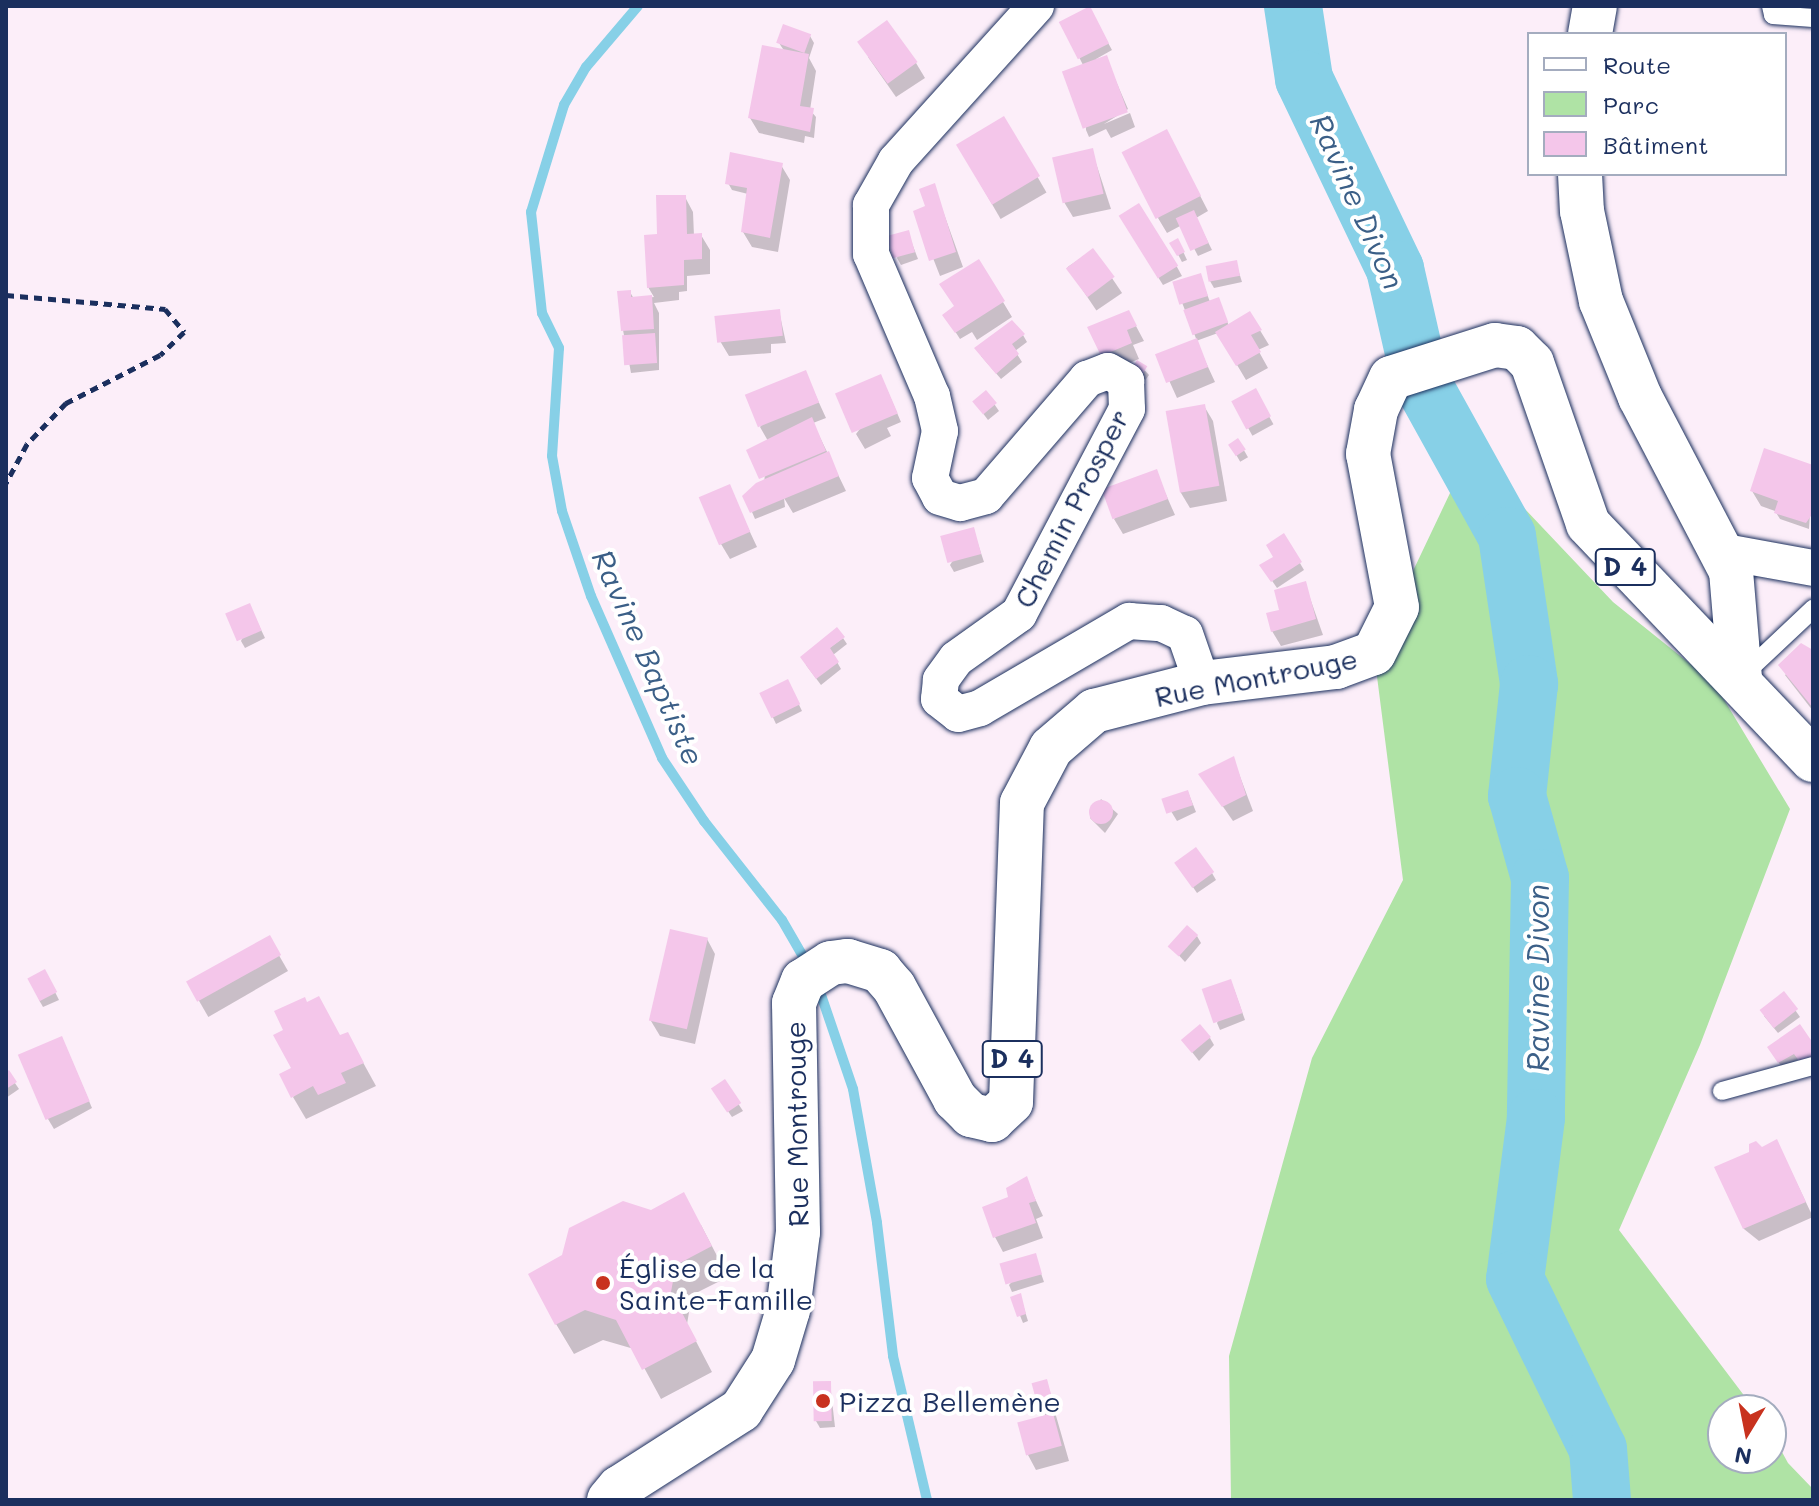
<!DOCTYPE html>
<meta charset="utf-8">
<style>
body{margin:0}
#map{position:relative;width:1819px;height:1506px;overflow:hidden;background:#fceef9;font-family:Mali,sans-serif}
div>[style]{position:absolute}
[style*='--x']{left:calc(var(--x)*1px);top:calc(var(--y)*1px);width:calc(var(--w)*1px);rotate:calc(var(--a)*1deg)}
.green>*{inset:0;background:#afe3a5}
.shadow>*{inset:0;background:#0003;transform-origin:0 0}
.stream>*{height:10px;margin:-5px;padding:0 5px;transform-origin:5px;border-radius:5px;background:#87d0e7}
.river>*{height:58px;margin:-29px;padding:0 29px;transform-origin:29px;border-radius:29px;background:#87d0e7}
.building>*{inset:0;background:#f4c6ea;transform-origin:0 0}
.round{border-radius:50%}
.path>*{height:5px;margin-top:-2.5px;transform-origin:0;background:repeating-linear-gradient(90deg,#1b2f5e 0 8px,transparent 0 14px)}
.roads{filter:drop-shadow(0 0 2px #1b2f5e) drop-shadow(0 0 2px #1b2f5e)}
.lane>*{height:18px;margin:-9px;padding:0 9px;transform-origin:9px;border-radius:9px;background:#fff}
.street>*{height:36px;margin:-18px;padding:0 18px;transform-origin:18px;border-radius:18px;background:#fff}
.secondary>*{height:44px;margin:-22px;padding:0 22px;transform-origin:22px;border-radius:22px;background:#fff}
.primary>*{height:44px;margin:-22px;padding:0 22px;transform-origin:22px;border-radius:22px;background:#fff}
.dots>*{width:22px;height:22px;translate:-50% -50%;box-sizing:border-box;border:4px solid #fff;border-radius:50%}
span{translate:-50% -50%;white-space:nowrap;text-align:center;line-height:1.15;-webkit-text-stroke:8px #fff;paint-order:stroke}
.shield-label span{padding:2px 6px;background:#fff;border:2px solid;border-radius:6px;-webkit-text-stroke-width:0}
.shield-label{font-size:26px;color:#1b2f5e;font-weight:700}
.street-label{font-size:28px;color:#1b2f5e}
.poi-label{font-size:28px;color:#1b2f5e}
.left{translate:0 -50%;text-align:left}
.water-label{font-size:30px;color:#3b5f87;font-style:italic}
.frame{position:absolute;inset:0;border:8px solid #1b2f5e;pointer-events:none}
.legend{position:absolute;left:1527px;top:32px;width:260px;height:144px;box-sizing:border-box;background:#fff;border:2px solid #a4acbf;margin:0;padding:10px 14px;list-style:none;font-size:24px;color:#1b2f5e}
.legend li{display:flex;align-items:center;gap:16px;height:40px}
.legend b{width:40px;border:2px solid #a4acbf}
.north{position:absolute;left:1707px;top:1394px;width:80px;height:80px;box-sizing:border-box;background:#fff;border:2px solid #a4acbf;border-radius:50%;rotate:190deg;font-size:22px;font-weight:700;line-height:32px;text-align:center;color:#1b2f5e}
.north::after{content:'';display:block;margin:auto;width:28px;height:36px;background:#c8321e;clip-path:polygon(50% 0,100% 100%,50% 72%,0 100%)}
</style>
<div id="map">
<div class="green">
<i style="clip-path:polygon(1470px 451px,1613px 602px,1714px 683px,1790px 809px,1700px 1045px,1619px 1230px,1755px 1410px,1723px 1410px,1723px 1458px,1771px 1458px,1771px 1432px,1788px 1463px,1813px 1489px,1813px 1500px,1231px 1500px,1229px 1356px,1312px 1058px,1403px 880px,1374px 653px)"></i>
</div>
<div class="shadow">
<i style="clip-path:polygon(evenodd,1089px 8px,1112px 50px,1096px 59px,1106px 58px,1128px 109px,1104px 124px,1130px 113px,1135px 127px,1111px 138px,1106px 129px,1089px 137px,1086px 130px,1084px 67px,1062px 23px,1089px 8px,1092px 61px,1103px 85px,1101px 86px,1085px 64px,1092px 61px)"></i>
<i style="clip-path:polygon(810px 36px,814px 43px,809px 58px,816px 71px,810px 110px,816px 117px,814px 138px,805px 136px,804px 143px,759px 133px,750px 118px,785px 52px,779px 43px)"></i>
<i style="clip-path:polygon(868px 57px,916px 63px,925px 78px,896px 97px)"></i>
<i style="left:1004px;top:119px;width:85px;height:53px;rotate:60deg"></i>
<i style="clip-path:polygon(1175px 147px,1208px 211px,1196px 218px,1212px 250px,1198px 256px,1182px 225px,1167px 233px,1158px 218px)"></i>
<i style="clip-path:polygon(1092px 151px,1111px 209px,1073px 217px,1064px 202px)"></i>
<i style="clip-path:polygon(781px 165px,790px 180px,778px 252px,752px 247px,743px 232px,748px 194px,732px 190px,728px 183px)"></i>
<i style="clip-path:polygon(934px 186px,963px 267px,940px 276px,915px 212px,928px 207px)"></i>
<i style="clip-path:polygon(685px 197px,693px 212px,694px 236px,701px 235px,710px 250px,710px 274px,687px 276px,687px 291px,679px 292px,679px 300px,654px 303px,659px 313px,659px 370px,631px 373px,623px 330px,630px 292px,634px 299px,654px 297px,648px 287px,659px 236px)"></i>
<i style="clip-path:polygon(1139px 206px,1177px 267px,1182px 276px,1163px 285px,1138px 245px)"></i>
<i style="clip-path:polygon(908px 233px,918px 259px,901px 265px,897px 258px)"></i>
<i style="clip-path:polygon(1172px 243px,1181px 247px,1187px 260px,1182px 262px)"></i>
<i style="left:1093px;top:250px;width:52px;height:31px;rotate:56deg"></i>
<i style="clip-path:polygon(979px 262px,1012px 317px,977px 340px,972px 332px,960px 339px,949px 322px)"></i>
<i style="clip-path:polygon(1236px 263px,1242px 282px,1214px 288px,1210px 281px)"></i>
<i style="clip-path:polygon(1200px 275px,1210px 302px,1218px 299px,1229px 326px,1250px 314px,1269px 345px,1258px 350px,1268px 368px,1246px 380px,1218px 333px,1196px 341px,1215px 382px,1177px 398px,1158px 356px,1197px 341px,1174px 282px)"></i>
<i style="clip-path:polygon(779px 311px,786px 343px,771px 344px,771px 353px,729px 356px,720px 341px)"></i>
<i style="clip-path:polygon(1129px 313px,1144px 341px,1133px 345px,1139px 359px,1112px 370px,1103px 355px)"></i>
<i style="clip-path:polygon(1023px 335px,1027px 342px,1015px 351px,1022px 362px,1001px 379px,981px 356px)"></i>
<i style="clip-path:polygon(1138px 363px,1149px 375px,1142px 385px)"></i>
<i style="clip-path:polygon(805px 372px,826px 418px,813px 423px,846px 491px,793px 513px,784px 498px,785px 507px,755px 519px,752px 512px,764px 484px,768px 441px,760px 427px)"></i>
<i style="left:1255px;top:391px;width:38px;height:24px;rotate:61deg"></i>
<i style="clip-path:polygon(888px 392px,901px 422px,887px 428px,891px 436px,865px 449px,856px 434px)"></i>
<i style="clip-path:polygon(986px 392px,999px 411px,988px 420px,979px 408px)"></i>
<i style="clip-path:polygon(1204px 406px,1213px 421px,1227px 501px,1190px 508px,1181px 493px,1168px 413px)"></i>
<i style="left:1238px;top:440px;width:20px;height:9px;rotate:60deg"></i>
<i style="clip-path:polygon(1813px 468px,1809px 529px,1780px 519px,1775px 511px,1761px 506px,1752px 491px)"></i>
<i style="clip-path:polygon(1156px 472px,1175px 515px,1123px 534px,1114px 519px)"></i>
<i style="clip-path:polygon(729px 487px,757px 547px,730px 559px,721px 544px)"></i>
<i style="clip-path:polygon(973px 529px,984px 562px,954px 572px,950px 565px)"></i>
<i style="clip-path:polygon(1284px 536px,1304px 570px,1277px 588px,1266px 572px)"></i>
<i style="clip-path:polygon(1305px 584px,1323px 635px,1281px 646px,1272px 631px,1281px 612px)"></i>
<i style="clip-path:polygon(253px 613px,265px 638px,245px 648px,241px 641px)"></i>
<i style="clip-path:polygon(843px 638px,847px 644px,833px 655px,841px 669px,821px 685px,806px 665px)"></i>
<i style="clip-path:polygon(1813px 653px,1813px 711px,1785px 675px)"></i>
<i style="clip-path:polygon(791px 688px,802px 711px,776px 724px,762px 694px)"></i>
<i style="clip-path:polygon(1233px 758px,1253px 811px,1233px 821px,1201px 775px)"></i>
<i style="clip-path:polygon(1188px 792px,1196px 812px,1177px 821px,1166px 803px)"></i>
<i style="clip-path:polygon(1101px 799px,1118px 814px,1105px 833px,1090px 818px)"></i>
<i style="clip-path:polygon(1180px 868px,1212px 873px,1216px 880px,1197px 893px)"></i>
<i style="clip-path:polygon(1197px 936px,1201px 943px,1185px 962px,1172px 948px)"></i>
<i style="left:269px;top:938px;width:38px;height:92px;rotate:60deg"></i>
<i style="clip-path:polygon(707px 939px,715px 954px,695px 1044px,660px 1036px,651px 1021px)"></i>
<i style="clip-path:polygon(48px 978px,59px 1000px,43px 1007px,39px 1000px)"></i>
<i style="clip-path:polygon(1234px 989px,1245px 1020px,1220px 1030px,1217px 1023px)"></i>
<i style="clip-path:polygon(1784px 994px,1800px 1017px,1778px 1033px,1764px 1016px)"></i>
<i style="clip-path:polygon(340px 1037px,360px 1057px,376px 1086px,306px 1119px,293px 1097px)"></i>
<i style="clip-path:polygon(62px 1038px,92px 1108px,54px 1129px,45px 1114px)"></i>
<i style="clip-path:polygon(1210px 1038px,1214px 1045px,1199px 1061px,1185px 1043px)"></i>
<i style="clip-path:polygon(1813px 1046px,1813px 1067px,1799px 1059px,1783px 1069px,1769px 1047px)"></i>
<i style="clip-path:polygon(8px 1073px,19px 1089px,6px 1098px,6px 1074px)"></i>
<i style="clip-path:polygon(724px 1082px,743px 1111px,732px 1117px,717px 1095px)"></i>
<i style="clip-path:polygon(1777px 1142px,1813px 1217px,1759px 1241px,1744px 1229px,1717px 1168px)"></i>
<i style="clip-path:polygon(1026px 1179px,1043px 1216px,1036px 1219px,1043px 1238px,1003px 1252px,995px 1237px,1011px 1198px)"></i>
<i style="clip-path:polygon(651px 1212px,701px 1225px,728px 1277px,692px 1295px,687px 1324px,712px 1372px,661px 1399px,634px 1349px,603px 1340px,574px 1354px,556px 1324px)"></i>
<i style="clip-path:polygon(1035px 1256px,1044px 1282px,1012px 1292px,1009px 1285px)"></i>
<i style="clip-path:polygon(1020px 1295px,1028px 1321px,1023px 1323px,1013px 1298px)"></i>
<i style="clip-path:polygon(1046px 1381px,1069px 1461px,1036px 1470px,1028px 1455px,1045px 1418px)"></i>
<i style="clip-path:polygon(830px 1383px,835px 1427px,820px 1428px,816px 1421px)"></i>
</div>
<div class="stream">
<i style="--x:638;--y:6;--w:80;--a:130.4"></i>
<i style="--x:586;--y:67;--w:44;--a:120.1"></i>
<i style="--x:564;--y:105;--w:112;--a:107.1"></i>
<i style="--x:531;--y:212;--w:102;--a:83.8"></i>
<i style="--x:542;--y:313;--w:39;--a:64"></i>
<i style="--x:559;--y:348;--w:108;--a:93.7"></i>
<i style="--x:552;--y:456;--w:56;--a:79.7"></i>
<i style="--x:562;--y:511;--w:90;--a:71.2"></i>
<i style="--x:591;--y:596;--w:177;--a:66.3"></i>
<i style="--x:662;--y:758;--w:76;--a:56.3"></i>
<i style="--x:704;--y:821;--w:126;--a:51.8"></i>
<i style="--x:782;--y:920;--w:52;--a:60"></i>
<i style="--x:817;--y:983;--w:112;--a:71.2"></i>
<i style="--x:853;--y:1089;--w:136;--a:79.8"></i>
<i style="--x:877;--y:1223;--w:134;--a:83.1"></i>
<i style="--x:893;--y:1356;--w:148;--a:76.7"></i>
</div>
<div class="river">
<i style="--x:1293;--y:6;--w:74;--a:81.4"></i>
<i style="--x:1304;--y:79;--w:211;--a:64.4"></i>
<i style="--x:1395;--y:269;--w:113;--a:77.2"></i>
<i style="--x:1420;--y:379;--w:179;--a:61"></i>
<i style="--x:1507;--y:536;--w:150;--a:81.5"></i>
<i style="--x:1529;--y:684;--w:113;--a:96.1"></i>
<i style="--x:1517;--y:796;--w:85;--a:74.3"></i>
<i style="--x:1540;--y:878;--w:240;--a:91"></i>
<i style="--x:1536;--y:1118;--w:162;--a:97.4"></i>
<i style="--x:1515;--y:1279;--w:189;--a:64"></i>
<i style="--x:1598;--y:1449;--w:51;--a:85.5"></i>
</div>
<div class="building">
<i style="left:1090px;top:6px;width:42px;height:35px;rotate:63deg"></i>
<i style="left:887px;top:20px;width:52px;height:37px;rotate:54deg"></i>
<i style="left:783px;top:24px;width:30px;height:20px;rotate:20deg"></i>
<i style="clip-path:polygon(762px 45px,809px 54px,800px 106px,814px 108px,810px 132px,748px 118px)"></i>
<i style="left:1107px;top:55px;width:61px;height:48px;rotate:70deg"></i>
<i style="left:1004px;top:116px;width:70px;height:56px;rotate:59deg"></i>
<i style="left:1167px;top:129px;width:75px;height:51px;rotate:63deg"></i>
<i style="left:1093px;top:148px;width:47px;height:42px;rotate:77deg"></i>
<i style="clip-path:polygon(730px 152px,783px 163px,770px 238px,741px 232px,747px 188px,725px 184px)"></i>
<i style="clip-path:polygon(935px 183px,956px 252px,929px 261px,913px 211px,925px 206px,919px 189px)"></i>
<i style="clip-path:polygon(656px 195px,686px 195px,687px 234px,702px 233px,702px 259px,684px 260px,684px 285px,647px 288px,644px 235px,657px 234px)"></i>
<i style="left:1139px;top:203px;width:74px;height:24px;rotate:58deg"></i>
<i style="left:1194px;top:210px;width:36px;height:20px;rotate:66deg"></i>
<i style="left:909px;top:230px;width:23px;height:23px;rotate:75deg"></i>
<i style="clip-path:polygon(1178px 238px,1185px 252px,1177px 256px,1169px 243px)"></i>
<i style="left:1093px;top:248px;width:36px;height:34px;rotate:53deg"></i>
<i style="clip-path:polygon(979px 259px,1005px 301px,955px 333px,942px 315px,954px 306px,939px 284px)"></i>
<i style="left:1237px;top:260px;width:16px;height:32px;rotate:79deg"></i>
<i style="left:1201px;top:273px;width:24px;height:30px;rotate:73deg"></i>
<i style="clip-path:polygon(631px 290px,631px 297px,652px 295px,654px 329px,621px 331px,617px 291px)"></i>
<i style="left:1219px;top:297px;width:27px;height:38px;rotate:70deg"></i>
<i style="left:780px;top:309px;width:27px;height:66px;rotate:84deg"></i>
<i style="clip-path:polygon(1129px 310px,1137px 326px,1127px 330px,1132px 343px,1101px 356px,1087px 327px)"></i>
<i style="clip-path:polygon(1250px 311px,1262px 330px,1251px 335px,1261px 352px,1236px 366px,1215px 332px)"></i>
<i style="clip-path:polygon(1012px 320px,1025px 334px,1012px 344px,1019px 354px,996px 374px,974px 348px)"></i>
<i style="left:655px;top:333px;width:30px;height:33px;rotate:86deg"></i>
<i style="left:1197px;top:338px;width:31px;height:45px;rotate:69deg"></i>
<i style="left:1137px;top:360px;width:12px;height:16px;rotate:31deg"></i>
<i style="left:806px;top:370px;width:35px;height:66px;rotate:68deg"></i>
<i style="left:881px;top:374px;width:43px;height:50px;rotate:67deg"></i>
<i style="left:1256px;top:388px;width:32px;height:28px;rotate:62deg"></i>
<i style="left:986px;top:390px;width:17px;height:18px;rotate:50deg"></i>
<i style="left:1205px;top:404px;width:83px;height:40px;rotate:80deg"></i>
<i style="clip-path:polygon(812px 417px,826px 451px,759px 479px,746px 450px)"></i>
<i style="left:1238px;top:438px;width:14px;height:12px;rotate:56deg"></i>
<i style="clip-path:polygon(1764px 448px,1813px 465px,1813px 513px,1806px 523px,1774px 513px,1778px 501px,1750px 491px)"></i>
<i style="clip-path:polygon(829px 451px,839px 476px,750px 513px,742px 496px,756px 483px)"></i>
<i style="left:1157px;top:469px;width:32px;height:59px;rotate:70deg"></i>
<i style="left:730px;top:484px;width:52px;height:34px;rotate:67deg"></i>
<i style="left:974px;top:527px;width:28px;height:35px;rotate:75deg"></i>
<i style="clip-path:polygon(1284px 533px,1302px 562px,1271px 582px,1259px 565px,1273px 557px,1266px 545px)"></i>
<i style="clip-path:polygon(1306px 581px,1316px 619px,1271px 632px,1266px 613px,1279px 610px,1274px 590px)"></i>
<i style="left:250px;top:603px;width:30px;height:27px;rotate:67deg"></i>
<i style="clip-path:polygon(837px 627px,845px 637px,830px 648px,839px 662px,816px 679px,800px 657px)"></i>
<i style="clip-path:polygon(1801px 643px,1813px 650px,1813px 708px,1778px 665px)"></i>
<i style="left:788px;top:679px;width:28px;height:32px;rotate:64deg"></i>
<i style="clip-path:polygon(1234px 756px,1246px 795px,1222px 807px,1198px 774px)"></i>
<i style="left:1188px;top:790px;width:16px;height:28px;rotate:72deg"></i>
<i class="round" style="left:1089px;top:800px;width:24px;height:24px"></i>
<i style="left:1196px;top:847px;width:31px;height:27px;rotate:54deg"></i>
<i style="left:1187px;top:925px;width:15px;height:29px;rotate:42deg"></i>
<i style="left:670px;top:929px;width:39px;height:94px;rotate:13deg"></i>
<i style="left:270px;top:935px;width:23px;height:96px;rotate:61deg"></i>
<i style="left:45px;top:969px;width:26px;height:20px;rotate:62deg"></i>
<i style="left:1231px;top:979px;width:36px;height:31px;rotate:71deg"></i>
<i style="left:1784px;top:991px;width:23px;height:31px;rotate:52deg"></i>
<i style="clip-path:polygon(319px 996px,340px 1035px,348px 1032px,364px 1063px,341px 1073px,346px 1083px,318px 1095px,313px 1086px,291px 1098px,279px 1074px,291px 1068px,273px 1035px,283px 1030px,274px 1011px,305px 997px,307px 1002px)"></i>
<i style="left:1200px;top:1024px;width:17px;height:25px;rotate:50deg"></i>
<i style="clip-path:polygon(1800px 1024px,1813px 1043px,1813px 1057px,1802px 1065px,1794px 1054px,1778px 1063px,1767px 1047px)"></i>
<i style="left:62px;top:1036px;width:71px;height:48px;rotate:67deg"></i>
<i style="clip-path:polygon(9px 1070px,17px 1082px,6px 1089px,6px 1072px)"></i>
<i style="left:725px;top:1079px;width:29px;height:17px;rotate:56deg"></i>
<i style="clip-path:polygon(1777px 1139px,1806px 1202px,1743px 1229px,1714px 1167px,1749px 1152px,1749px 1144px,1756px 1141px,1762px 1147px)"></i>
<i style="clip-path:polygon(1027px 1176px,1036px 1201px,1029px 1203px,1036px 1223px,993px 1238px,982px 1207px,1008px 1197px,1006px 1188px)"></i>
<i style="clip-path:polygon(684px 1192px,712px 1246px,676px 1265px,671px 1292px,697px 1341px,642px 1370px,616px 1320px,585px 1310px,555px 1325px,528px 1274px,562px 1255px,569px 1228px,623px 1201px,651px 1210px)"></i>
<i style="left:1036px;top:1253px;width:22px;height:38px;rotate:74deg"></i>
<i style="clip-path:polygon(1021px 1293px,1026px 1314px,1017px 1317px,1010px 1297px)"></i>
<i style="left:1047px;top:1379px;width:30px;height:16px;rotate:75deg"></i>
<i style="left:831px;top:1381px;width:40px;height:18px;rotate:89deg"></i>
<i style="left:1053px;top:1413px;width:34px;height:37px;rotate:75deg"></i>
</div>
<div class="path">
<i style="--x:6;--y:295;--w:160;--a:5"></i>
<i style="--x:165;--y:309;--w:30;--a:50"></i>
<i style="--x:184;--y:332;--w:33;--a:136"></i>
<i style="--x:160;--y:355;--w:106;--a:152.9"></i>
<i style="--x:66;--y:403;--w:57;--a:133.6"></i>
<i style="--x:27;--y:444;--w:44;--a:118.3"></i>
</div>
<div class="roads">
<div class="lane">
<i style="--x:1771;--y:6;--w:9;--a:77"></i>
<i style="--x:1773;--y:15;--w:40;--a:4.3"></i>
<i style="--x:1744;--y:674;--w:95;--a:-43.3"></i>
<i style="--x:1722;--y:1091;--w:94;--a:-15.4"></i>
</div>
<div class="street">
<i style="--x:1036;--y:6;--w:209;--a:132.1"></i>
<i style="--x:896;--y:161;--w:51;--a:119.6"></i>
<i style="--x:871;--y:205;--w:49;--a:90"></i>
<i style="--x:871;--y:254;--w:155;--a:66.8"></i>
<i style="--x:932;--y:396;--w:36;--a:77"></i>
<i style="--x:940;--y:431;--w:48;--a:102"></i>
<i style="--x:930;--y:478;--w:21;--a:62"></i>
<i style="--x:940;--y:497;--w:21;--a:17"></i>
<i style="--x:960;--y:503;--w:27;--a:-15"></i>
<i style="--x:986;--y:496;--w:155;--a:-49.2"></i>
<i style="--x:1087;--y:379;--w:22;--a:-21"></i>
<i style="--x:1108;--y:371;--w:21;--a:29"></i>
<i style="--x:1126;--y:381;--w:28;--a:88"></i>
<i style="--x:1127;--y:409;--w:232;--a:117.8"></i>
<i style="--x:1019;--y:614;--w:77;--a:144.5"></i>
<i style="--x:956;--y:659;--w:26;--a:126"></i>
<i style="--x:941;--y:680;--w:19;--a:96"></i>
<i style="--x:939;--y:699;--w:24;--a:38"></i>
<i style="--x:958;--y:714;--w:23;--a:-15"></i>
<i style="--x:980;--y:708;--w:173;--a:-30.3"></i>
<i style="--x:1129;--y:621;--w:32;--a:4"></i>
<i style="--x:1161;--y:623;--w:26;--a:25"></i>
<i style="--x:1185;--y:634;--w:52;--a:70.9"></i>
<i style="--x:1725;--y:552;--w:89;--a:10.3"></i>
</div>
<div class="secondary">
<i style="--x:1590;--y:34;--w:28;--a:-80"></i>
<i style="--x:1580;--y:174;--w:37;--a:87"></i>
<i style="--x:1582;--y:211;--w:92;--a:78.1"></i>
<i style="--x:1601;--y:301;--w:104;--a:67.9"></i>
<i style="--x:1640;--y:397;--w:196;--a:62.4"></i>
<i style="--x:1731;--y:571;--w:108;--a:85.2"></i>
</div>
<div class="primary">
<i style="--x:609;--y:1500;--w:16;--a:-50"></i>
<i style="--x:619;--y:1488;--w:145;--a:-32.6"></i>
<i style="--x:741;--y:1410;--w:59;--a:-57.4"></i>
<i style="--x:773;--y:1360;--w:52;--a:-73.3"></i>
<i style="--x:788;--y:1310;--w:79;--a:-82.7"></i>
<i style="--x:798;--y:1232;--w:229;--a:-91"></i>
<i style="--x:794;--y:1003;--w:24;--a:-68"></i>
<i style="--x:803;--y:981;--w:33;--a:-33"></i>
<i style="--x:831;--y:963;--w:17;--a:-7"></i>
<i style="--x:848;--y:961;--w:34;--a:17"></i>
<i style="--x:880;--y:971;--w:21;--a:49"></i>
<i style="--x:894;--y:987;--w:128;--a:61.4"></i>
<i style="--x:955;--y:1099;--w:23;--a:45"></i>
<i style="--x:971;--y:1115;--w:22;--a:13"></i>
<i style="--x:992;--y:1120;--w:26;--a:-43"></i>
<i style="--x:1011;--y:1102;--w:299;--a:-87.9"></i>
<i style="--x:1022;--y:803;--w:62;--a:-62.2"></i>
<i style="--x:1051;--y:748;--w:57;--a:-40.7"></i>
<i style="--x:1094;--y:711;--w:112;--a:-14.5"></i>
<i style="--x:1202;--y:683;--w:135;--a:-6.8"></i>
<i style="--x:1336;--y:667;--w:40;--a:-20.2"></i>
<i style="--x:1374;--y:653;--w:51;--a:-63.4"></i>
<i style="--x:1397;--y:607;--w:156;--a:-100.7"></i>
<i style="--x:1368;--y:454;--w:45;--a:-79.7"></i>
<i style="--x:1376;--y:410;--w:35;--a:-65"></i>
<i style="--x:1391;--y:378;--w:109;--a:-17.6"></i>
<i style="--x:1495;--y:345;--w:22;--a:8"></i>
<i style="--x:1517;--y:348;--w:21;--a:45"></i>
<i style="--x:1532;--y:363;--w:170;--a:70.8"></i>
<i style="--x:1588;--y:524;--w:326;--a:46.4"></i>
</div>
</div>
<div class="dots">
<i style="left:603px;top:1283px;background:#c8321e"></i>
<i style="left:823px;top:1401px;background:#c8321e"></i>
</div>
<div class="shield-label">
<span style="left:1625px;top:567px">D 4</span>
<span style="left:1012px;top:1059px">D 4</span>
</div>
<div class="street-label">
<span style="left:1071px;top:508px;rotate:-63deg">Chemin Prosper</span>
<span style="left:1256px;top:677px;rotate:-11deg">Rue Montrouge</span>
<span style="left:796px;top:1124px;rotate:-91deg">Rue Montrouge</span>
</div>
<div class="poi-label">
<span class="left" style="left:619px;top:1283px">Église de la<br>Sainte-Famille</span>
<span class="left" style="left:839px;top:1401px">Pizza Bellemène</span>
</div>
<div class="water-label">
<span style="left:1358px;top:201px;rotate:66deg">Ravine Divon</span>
<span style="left:649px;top:657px;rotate:66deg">Ravine Baptiste</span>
<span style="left:1537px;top:978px;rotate:-90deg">Ravine Divon</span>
</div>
<div class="frame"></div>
<ul class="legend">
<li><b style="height:10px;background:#fff"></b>Route</li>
<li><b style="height:22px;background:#afe3a5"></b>Parc</li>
<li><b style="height:22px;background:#f4c6ea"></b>Bâtiment</li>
</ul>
<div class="north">N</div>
</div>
